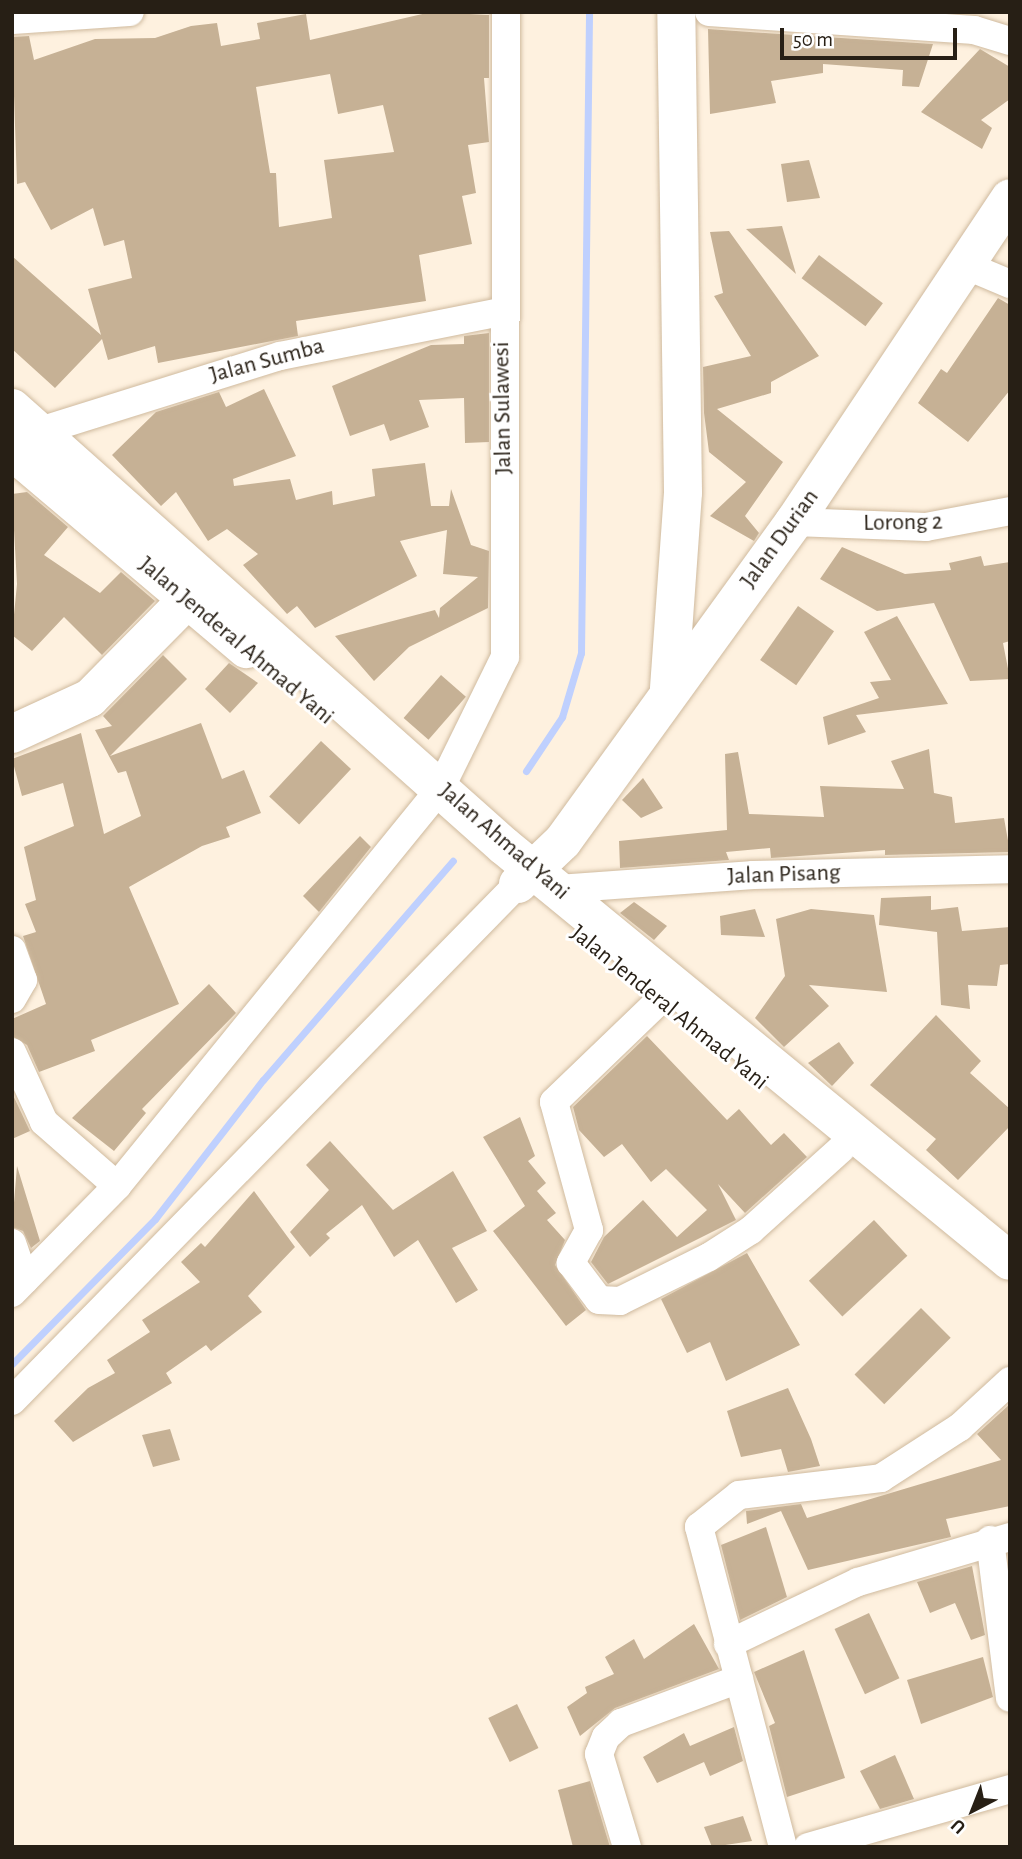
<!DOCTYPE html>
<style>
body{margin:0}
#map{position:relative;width:1022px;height:1859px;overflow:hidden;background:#fef1df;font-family:"Alegreya Sans",sans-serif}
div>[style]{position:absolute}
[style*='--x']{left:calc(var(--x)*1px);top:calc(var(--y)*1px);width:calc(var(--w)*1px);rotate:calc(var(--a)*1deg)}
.stream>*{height:7px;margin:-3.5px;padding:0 3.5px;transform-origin:3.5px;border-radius:3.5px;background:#bfd0fe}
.building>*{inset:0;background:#c6b195;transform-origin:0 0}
.roads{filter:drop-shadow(0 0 2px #cfba9e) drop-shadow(0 0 2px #cfba9e)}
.street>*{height:28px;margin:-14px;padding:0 14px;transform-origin:14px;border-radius:14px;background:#fff}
.secondary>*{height:38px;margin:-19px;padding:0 19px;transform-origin:19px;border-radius:19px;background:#fff}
span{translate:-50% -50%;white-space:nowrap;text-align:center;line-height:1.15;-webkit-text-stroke:6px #fff;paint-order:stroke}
.street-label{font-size:24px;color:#271f15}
.frame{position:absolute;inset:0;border:14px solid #271f15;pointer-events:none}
.north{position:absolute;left:938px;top:1775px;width:70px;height:70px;-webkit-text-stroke:5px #fff;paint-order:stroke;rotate:222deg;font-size:19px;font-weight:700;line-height:28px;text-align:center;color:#271f15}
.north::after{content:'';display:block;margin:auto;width:24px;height:32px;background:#271f15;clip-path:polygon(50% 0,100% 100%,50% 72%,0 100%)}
.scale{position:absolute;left:780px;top:28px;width:177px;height:32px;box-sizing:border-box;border:4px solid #271f15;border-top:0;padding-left:9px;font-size:21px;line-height:24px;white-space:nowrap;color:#271f15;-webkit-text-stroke:5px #fff;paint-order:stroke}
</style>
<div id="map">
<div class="stream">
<i style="--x:526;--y:771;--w:65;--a:-56.3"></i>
<i style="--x:562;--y:717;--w:67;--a:-73.5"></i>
<i style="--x:581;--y:653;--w:641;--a:-89.28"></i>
<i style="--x:12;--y:1364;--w:204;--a:-45.4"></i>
<i style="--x:155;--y:1219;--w:176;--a:-52.2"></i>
<i style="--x:263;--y:1080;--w:290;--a:-49.1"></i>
</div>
<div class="building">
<i style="clip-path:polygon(evenodd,431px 12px,489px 15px,489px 78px,484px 78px,489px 142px,468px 145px,476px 193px,462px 196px,472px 244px,419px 255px,426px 301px,296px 321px,298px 336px,158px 363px,155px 346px,108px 360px,102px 339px,55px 388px,12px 349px,12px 256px,101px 335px,88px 289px,132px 278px,124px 240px,104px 246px,93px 208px,51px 230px,25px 182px,17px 184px,12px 37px,29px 36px,34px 60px,95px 39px,155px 38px,191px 26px,217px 23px,221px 46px,260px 39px,257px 23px,284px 18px,306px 14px,310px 40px,431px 12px,330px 74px,338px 114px,383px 105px,394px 152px,324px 160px,332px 218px,279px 227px,276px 173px,270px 173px,256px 87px,330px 74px)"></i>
<i style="clip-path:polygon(708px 29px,765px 33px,933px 44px,919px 87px,902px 86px,903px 70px,823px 64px,823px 73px,771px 81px,776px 103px,710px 114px)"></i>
<i style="clip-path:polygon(980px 49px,1010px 67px,1010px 99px,981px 120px,992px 128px,982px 149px,921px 112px)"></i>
<i style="clip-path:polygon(809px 160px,820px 198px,787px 202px,781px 164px)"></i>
<i style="clip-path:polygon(782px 226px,796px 274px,746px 229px)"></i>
<i style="clip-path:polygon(729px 231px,819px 356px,771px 382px,771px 393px,717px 409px,783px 462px,745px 516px,759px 533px,754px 541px,710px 516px,746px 482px,709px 452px,704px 413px,703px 367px,751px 356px,714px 296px,723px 293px,710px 232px)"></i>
<i style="left:819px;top:255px;width:80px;height:29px;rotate:37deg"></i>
<i style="clip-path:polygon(998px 298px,1010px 305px,1010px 390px,968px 442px,918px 403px,941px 369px,947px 373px)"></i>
<i style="clip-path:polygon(489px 333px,489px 442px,465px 443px,464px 398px,419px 400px,429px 427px,390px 441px,384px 424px,350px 436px,332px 386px,431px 345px,464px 344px,464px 336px)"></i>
<i style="clip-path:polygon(264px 389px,296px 456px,233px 479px,234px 486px,290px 479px,296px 500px,332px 491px,333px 505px,375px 496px,372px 469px,425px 463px,431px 506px,449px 506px,451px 489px,471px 545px,489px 551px,488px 608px,409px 647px,374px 681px,335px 636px,435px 610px,439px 618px,440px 608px,478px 577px,443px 574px,447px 530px,400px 541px,417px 576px,315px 628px,297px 606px,287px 614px,243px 565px,258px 554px,227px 529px,208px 541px,176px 492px,161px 506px,112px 455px,156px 412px,219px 392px,226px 407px)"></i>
<i style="clip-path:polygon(27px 492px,68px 527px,44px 555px,100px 593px,121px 572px,155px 601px,102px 655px,64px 617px,32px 651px,12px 635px,17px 584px,12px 494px)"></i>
<i style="clip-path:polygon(842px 547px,905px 574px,951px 570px,949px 563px,981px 556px,984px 566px,1010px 562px,1010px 641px,1003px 643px,1010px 679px,970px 681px,934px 603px,877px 611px,820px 579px)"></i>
<i style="left:798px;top:606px;width:44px;height:66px;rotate:35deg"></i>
<i style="clip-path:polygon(897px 616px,948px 704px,856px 715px,866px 732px,828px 745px,823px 717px,879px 698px,870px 682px,891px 680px,864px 632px)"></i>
<i style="clip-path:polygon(163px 655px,187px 679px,110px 756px,201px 723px,222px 779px,244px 770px,261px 813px,226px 827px,230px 837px,202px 846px,129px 887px,179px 1004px,91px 1040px,95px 1051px,39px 1072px,27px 1045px,12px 1036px,12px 1019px,46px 1004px,23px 936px,36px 932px,25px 904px,36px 900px,24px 847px,74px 826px,63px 783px,22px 796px,12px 759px,81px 733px,104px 834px,141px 816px,126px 771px,118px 773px,95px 730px,112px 726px,103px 716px)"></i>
<i style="clip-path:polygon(229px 663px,258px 683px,230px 713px,205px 689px)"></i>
<i style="left:441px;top:675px;width:33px;height:57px;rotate:41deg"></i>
<i style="left:321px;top:741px;width:41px;height:76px;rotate:43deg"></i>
<i style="clip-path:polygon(929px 749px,934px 793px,952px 797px,955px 823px,1004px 818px,1010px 852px,885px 855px,885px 850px,771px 858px,770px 848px,726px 852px,729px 860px,620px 868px,619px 841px,727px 830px,725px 754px,738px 752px,749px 814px,824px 817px,820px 786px,904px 789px,891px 761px)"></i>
<i style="clip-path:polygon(643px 778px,663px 808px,641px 818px,622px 800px)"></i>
<i style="clip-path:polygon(360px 836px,371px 847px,319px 912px,303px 896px)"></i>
<i style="clip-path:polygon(931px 896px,931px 910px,958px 907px,962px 931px,1010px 927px,1010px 964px,1000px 965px,997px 986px,968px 985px,970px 1009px,941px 1005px,937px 932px,879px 925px,881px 898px)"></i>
<i style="clip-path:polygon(634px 902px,667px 926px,654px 940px,620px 913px)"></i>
<i style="clip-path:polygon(755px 909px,765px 937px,721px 935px,720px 916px)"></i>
<i style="clip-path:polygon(811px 909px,874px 915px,887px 992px,809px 985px,829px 1006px,784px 1047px,755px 1018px,785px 976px,776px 919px)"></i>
<i style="clip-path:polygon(209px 984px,236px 1013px,142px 1109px,146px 1113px,114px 1151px,72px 1118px)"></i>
<i style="clip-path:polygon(936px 1015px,981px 1061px,970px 1073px,1010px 1109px,1010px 1126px,958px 1180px,926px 1150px,936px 1139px,870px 1085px)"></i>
<i style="clip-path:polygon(647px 1036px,727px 1120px,739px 1109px,771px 1145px,784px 1133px,807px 1157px,745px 1213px,718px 1184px,736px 1220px,608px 1284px,591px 1262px,604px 1237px,643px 1200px,677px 1237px,707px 1210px,666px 1169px,651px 1182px,622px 1144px,604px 1157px,579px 1130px,573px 1107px)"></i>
<i style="clip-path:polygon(839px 1042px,854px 1063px,832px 1086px,808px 1063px)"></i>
<i style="clip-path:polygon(12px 1093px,30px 1131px,12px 1139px)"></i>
<i style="clip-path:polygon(520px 1117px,535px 1156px,528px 1161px,546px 1183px,537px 1191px,556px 1213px,547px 1220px,565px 1240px,555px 1265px,586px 1310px,566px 1326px,493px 1231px,525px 1206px,483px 1137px)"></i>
<i style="clip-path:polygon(330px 1141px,393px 1210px,453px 1171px,487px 1231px,452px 1248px,478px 1290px,456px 1303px,418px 1240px,394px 1257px,362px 1205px,326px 1234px,330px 1238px,310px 1257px,290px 1232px,329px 1190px,306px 1165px)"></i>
<i style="clip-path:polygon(17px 1166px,40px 1241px,31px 1248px,23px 1231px,12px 1227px)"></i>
<i style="clip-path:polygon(254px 1191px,295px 1247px,248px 1296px,262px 1312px,211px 1351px,206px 1345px,166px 1373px,172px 1383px,73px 1442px,54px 1421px,88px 1388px,115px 1373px,107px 1360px,150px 1332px,142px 1320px,200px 1282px,181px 1262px,201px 1243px,205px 1247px)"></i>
<i style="left:874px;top:1220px;width:49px;height:89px;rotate:47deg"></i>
<i style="clip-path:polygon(747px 1253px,800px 1345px,726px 1381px,710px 1342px,687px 1353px,661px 1299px)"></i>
<i style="left:921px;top:1308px;width:42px;height:94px;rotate:45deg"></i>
<i style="clip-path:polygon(788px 1388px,811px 1439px,820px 1466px,788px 1472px,781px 1449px,741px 1457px,727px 1411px)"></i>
<i style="clip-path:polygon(1010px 1404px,1010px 1506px,946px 1519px,951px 1537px,808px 1570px,781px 1511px,747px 1524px,746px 1511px,801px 1504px,807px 1518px,1001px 1460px,977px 1434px)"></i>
<i style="clip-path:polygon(170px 1429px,180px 1460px,153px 1467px,142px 1435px)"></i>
<i style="clip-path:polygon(766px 1527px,787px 1597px,740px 1620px,721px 1545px)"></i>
<i style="clip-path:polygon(972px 1566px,985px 1635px,971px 1640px,955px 1603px,930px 1613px,917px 1582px)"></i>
<i style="left:869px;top:1613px;width:72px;height:38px;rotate:65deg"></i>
<i style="clip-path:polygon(694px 1624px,719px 1669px,615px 1708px,580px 1736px,567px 1707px,587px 1693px,585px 1687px,614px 1674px,605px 1657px,634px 1639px,644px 1659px)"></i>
<i style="clip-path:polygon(804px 1650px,845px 1778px,787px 1797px,769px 1726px,775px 1723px,754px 1672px)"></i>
<i style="clip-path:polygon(983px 1657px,993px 1697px,921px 1724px,907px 1680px)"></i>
<i style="left:517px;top:1704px;width:49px;height:32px;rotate:64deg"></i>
<i style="clip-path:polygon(734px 1727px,743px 1761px,710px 1776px,704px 1762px,657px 1783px,643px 1757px,684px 1733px,690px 1746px)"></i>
<i style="clip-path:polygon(895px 1755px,914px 1799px,880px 1809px,860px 1771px)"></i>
<i style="clip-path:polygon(590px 1781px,610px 1847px,573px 1847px,558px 1790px)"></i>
<i style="clip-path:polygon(743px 1816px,752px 1841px,712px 1847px,704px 1827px)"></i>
</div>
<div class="roads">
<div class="street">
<i style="--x:709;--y:12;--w:266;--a:3.9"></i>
<i style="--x:974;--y:30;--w:38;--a:17"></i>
<i style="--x:12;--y:20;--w:118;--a:-3.9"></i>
<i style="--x:965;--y:265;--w:49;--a:22.9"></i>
<i style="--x:21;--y:437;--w:271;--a:-17.4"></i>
<i style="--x:280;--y:356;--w:225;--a:-11.3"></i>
<i style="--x:794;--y:522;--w:132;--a:2.2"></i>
<i style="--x:926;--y:527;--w:86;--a:-10.8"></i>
<i style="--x:558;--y:889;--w:196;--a:-4.1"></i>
<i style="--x:753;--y:875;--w:257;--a:-1.3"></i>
<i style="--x:12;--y:950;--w:32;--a:70"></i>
<i style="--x:23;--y:980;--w:22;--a:120"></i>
<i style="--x:660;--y:1000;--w:147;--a:136.1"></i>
<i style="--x:554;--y:1102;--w:133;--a:74.7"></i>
<i style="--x:589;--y:1230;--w:38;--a:119"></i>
<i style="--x:571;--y:1263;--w:46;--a:52.9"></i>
<i style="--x:599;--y:1300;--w:21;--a:3"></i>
<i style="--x:620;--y:1301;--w:99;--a:-26.3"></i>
<i style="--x:709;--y:1257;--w:50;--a:-32.7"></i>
<i style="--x:751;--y:1230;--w:121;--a:-42"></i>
<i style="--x:12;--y:1052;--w:77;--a:65.4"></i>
<i style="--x:44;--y:1122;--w:97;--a:41.2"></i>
<i style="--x:12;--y:1243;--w:39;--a:71"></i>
<i style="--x:12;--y:1293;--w:150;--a:-45.5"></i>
<i style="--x:117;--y:1186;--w:512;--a:-50.87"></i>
<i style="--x:440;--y:789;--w:147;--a:-63.8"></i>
<i style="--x:505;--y:657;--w:645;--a:-89.91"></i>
<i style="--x:12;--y:1401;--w:723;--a:-45.62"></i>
<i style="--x:990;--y:1540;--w:159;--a:82.8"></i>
<i style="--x:728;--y:1644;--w:144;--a:-25.5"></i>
<i style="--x:858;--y:1582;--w:159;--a:-16.5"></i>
<i style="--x:627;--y:1847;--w:97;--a:-106.8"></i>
<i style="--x:599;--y:1754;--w:18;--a:-68"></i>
<i style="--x:606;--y:1737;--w:21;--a:-43"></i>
<i style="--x:621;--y:1723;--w:126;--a:-20.4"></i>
<i style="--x:783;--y:1847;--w:331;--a:-104.7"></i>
<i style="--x:699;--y:1527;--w:51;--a:-38.7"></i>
<i style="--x:739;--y:1495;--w:143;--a:-6.8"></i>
<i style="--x:881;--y:1478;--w:94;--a:-32.8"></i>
<i style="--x:960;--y:1427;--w:68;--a:-42.6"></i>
<i style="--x:808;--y:1847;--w:210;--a:-16"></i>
</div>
<div class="secondary">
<i style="--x:12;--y:408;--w:659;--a:41.68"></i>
<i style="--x:504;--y:846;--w:654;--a:39.36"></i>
<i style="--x:12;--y:451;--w:307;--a:40.2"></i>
<i style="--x:669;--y:688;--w:196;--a:-85.9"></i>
<i style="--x:683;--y:492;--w:480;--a:-90.8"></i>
<i style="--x:12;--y:734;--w:86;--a:-24.8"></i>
<i style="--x:90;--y:698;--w:139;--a:-45.3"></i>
<i style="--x:518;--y:884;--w:62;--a:-43.7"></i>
<i style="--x:563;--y:841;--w:394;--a:-54.1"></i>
<i style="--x:794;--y:522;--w:389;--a:-56.3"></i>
</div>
</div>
<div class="street-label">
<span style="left:267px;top:361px;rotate:-15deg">Jalan Sumba</span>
<span style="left:503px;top:408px;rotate:-91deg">Jalan Sulawesi</span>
<span style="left:903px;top:523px;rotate:-1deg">Lorong 2</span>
<span style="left:780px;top:539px;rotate:-54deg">Jalan Durian</span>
<span style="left:236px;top:641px;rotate:40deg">Jalan Jenderal Ahmad Yani</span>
<span style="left:504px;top:842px;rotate:41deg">Jalan Ahmad Yani</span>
<span style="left:784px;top:875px;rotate:-2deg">Jalan Pisang</span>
<span style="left:669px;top:1008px;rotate:39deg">Jalan Jenderal Ahmad Yani</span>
</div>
<div class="frame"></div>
<div class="north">U</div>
<div class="scale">50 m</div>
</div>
